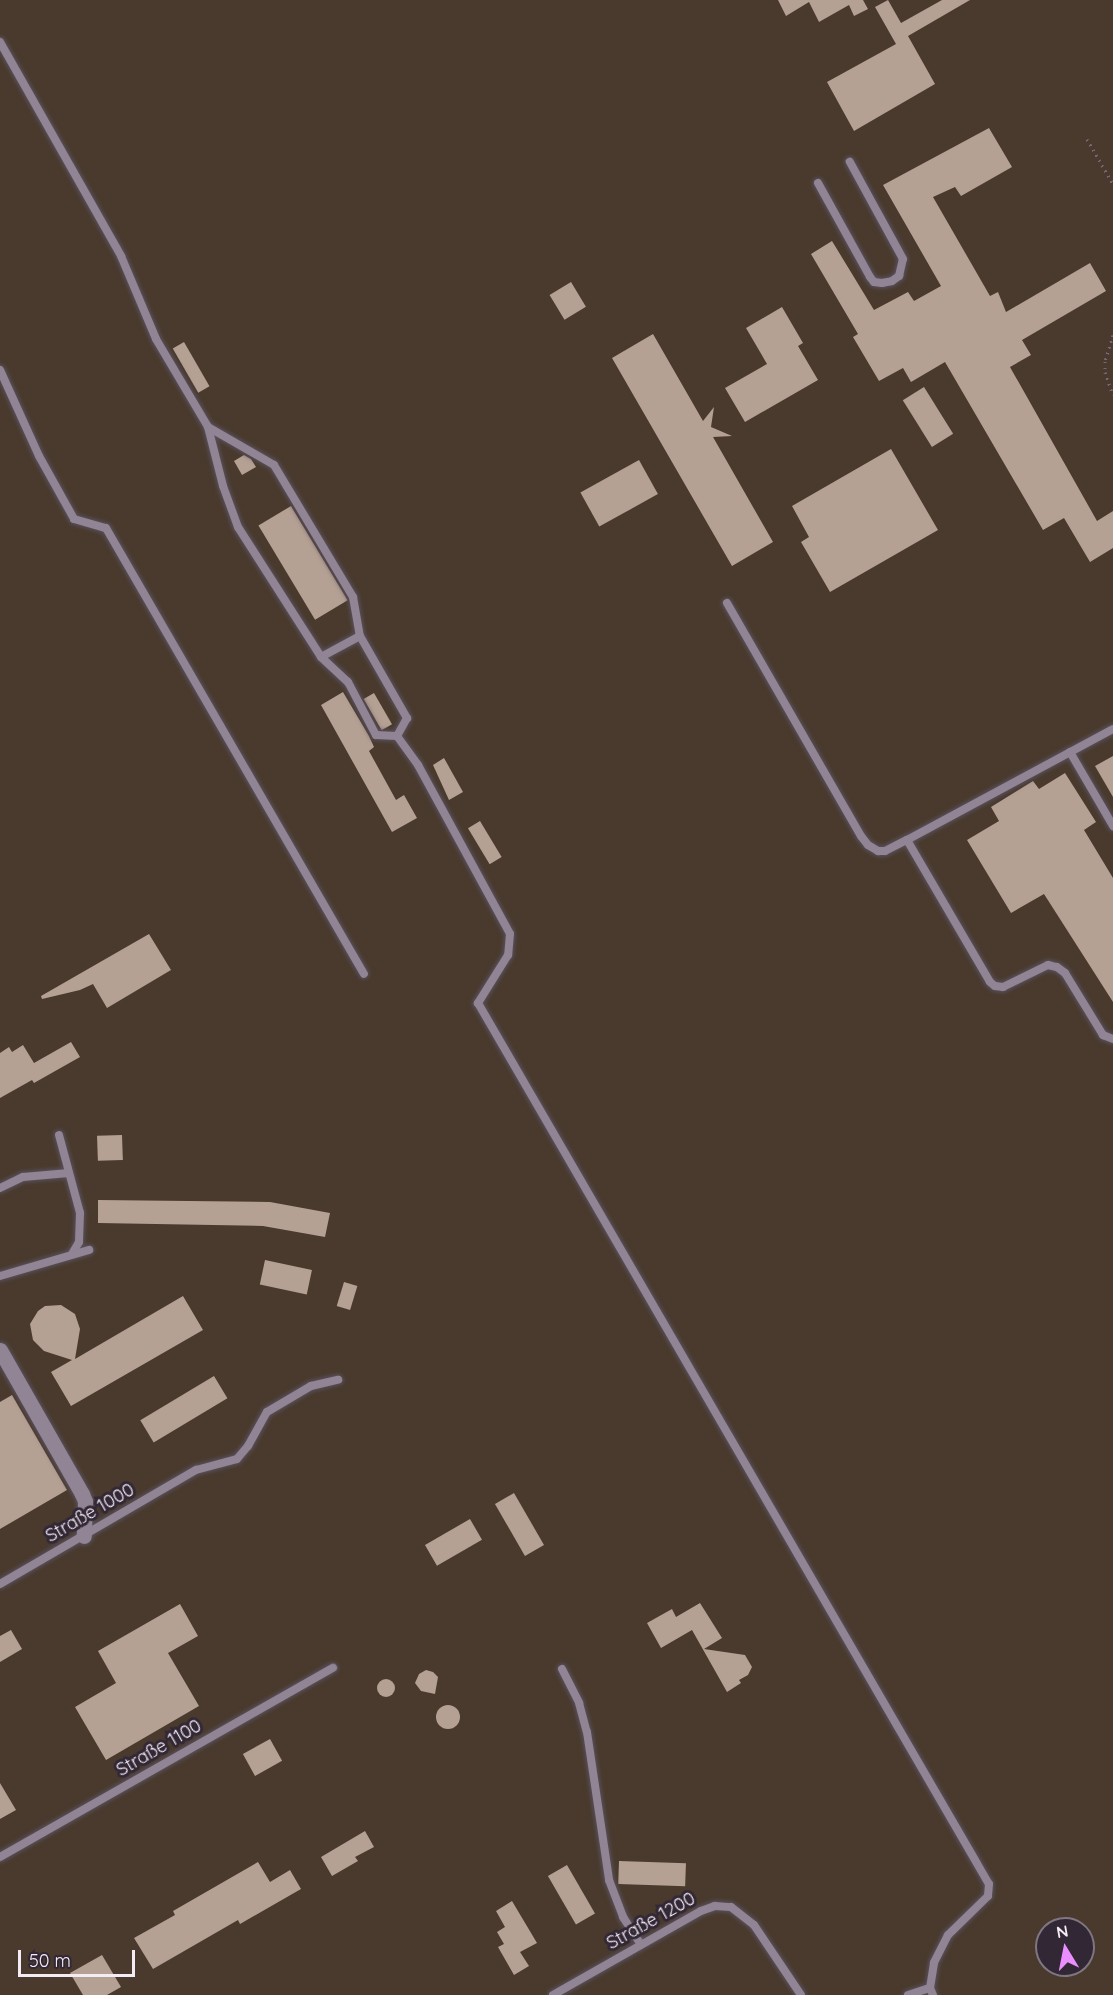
<!DOCTYPE html>
<meta charset="utf-8">
<style>
body{margin:0}
#map{position:relative;width:1113px;height:1995px;overflow:hidden;background:#3d3140;font-family:Quicksand,sans-serif}
div>[style]{position:absolute}
[style*='--x']{left:calc(var(--x)*1px);top:calc(var(--y)*1px);width:calc(var(--w)*1px);rotate:calc(var(--a)*1deg)}
.industrial>*{inset:0;background:#493a2d}
.building>*{inset:0;background:#b5a094;transform-origin:0 0}
.round{border-radius:50%}
.path>*{height:3px;margin-top:-1.5px;transform-origin:0;background:repeating-linear-gradient(90deg,#746a77 0 1.5px,transparent 0 6px)}
.roads{filter:drop-shadow(0 0 2px #5a505c) drop-shadow(0 0 2px #5a505c)}
.lane>*{height:8px;margin:-4px;padding:0 4px;transform-origin:4px;border-radius:4px;background:#918495}
.street>*{height:15px;margin:-7.5px;padding:0 7.5px;transform-origin:7.5px;border-radius:7.5px;background:#918495}
span{translate:-50% -50%;white-space:nowrap;text-align:center;line-height:1.15;-webkit-text-stroke:6px #322735;paint-order:stroke}
.street-label{font-size:18px;color:#f3ecf5}
.north{position:absolute;left:1035px;top:1917px;width:60px;height:60px;box-sizing:border-box;background:#322735;border:2px solid #7f7682;border-radius:50%;rotate:350deg;font-size:16px;font-weight:700;line-height:24px;text-align:center;color:#f3ecf5}
.north::after{content:'';display:block;margin:auto;width:21px;height:27px;background:#ea8dfd;clip-path:polygon(50% 0,100% 100%,50% 72%,0 100%)}
.scale{position:absolute;left:18px;top:1950px;width:117px;height:27px;box-sizing:border-box;border:3px solid #f3ecf5;border-top:0;padding-left:8px;font-size:18px;line-height:21px;white-space:nowrap;color:#f3ecf5;-webkit-text-stroke:4px #322735;paint-order:stroke}
</style>
<div id="map">
<div class="industrial">
<i style="clip-path:polygon(evenodd,0 0,1113px 0,1113px 1995px,0 1995px,0 0,1047px 1929px,1083px 1929px,1083px 1965px,1047px 1965px,1047px 1929px)"></i>
</div>
<div class="building">
<i style="clip-path:polygon(778px 0,863px 0,868px 9px,854px 16px,849px 5px,819px 22px,809px 2px,786px 16px)"></i>
<i style="clip-path:polygon(888px 0,901px 23px,942px 0,970px 0,908px 36px,935px 84px,854px 131px,827px 82px,896px 44px,875px 7px)"></i>
<i style="clip-path:polygon(989px 128px,1012px 167px,961px 196px,955px 187px,933px 197px,990px 296px,998px 292px,1006px 312px,1090px 263px,1106px 291px,1022px 340px,1031px 355px,1010px 367px,1097px 521px,1113px 511px,1113px 548px,1090px 562px,1064px 518px,1043px 530px,945px 362px,911px 382px,903px 368px,879px 381px,853px 337px,858px 334px,811px 254px,832px 241px,874px 310px,908px 292px,914px 301px,941px 286px,883px 185px)"></i>
<i style="left:571px;top:282px;width:29px;height:25px;rotate:59deg"></i>
<i style="clip-path:polygon(782px 307px,803px 343px,798px 346px,818px 380px,745px 422px,725px 388px,767px 364px,746px 328px)"></i>
<i style="clip-path:polygon(653px 334px,703px 421px,714px 407px,711px 427px,732px 436px,713px 437px,773px 542px,732px 566px,612px 358px)"></i>
<i style="left:184px;top:342px;width:51px;height:13px;rotate:60deg"></i>
<i style="left:924px;top:387px;width:55px;height:25px;rotate:58deg"></i>
<i style="clip-path:polygon(891px 449px,938px 530px,830px 592px,801px 542px,809px 537px,792px 506px)"></i>
<i style="clip-path:polygon(244px 455px,251px 459px,256px 467px,242px 475px,234px 461px)"></i>
<i style="left:639px;top:460px;width:39px;height:67px;rotate:61deg"></i>
<i style="left:291px;top:506px;width:110px;height:38px;rotate:59deg"></i>
<i style="clip-path:polygon(343px 692px,369px 736px,374px 747px,369px 751px,396px 800px,404px 795px,417px 818px,392px 832px,321px 705px)"></i>
<i style="left:374px;top:693px;width:36px;height:12px;rotate:60deg"></i>
<i style="clip-path:polygon(1113px 756px,1113px 797px,1095px 766px)"></i>
<i style="clip-path:polygon(444px 758px,463px 792px,449px 800px,433px 765px)"></i>
<i style="clip-path:polygon(1065px 773px,1096px 822px,1084px 830px,1113px 878px,1113px 1002px,1044px 894px,1011px 913px,967px 840px,999px 821px,991px 807px,1033px 781px,1039px 789px)"></i>
<i style="left:480px;top:821px;width:42px;height:14px;rotate:59deg"></i>
<i style="clip-path:polygon(149px 934px,171px 970px,107px 1008px,93px 984px,80px 990px,42px 999px,41px 996px)"></i>
<i style="clip-path:polygon(71px 1042px,80px 1057px,34px 1083px,32px 1080px,0 1098px,0 1053px,9px 1047px,12px 1052px,23px 1045px,34px 1063px)"></i>
<i style="left:122px;top:1135px;width:25px;height:25px;rotate:88deg"></i>
<i style="clip-path:polygon(98px 1200px,270px 1202px,330px 1213px,325px 1237px,263px 1226px,98px 1223px)"></i>
<i style="left:265px;top:1260px;width:48px;height:25px;rotate:12deg"></i>
<i style="left:344px;top:1282px;width:14px;height:25px;rotate:17deg"></i>
<i style="clip-path:polygon(183px 1296px,203px 1330px,71px 1406px,51px 1372px,72px 1360px,44px 1351px,33px 1340px,30px 1324px,38px 1311px,45px 1306px,61px 1305px,75px 1314px,80px 1329px,75px 1359px)"></i>
<i style="left:214px;top:1376px;width:26px;height:86px;rotate:59deg"></i>
<i style="clip-path:polygon(12px 1395px,67px 1490px,0 1529px,0 1402px)"></i>
<i style="left:514px;top:1493px;width:60px;height:22px;rotate:60deg"></i>
<i style="left:470px;top:1519px;width:24px;height:52px;rotate:60deg"></i>
<i style="clip-path:polygon(700px 1603px,722px 1638px,704px 1649px,745px 1655px,752px 1667px,748px 1675px,739px 1680px,741px 1683px,727px 1692px,692px 1630px,661px 1648px,647px 1623px,672px 1609px,676px 1617px)"></i>
<i style="clip-path:polygon(180px 1604px,198px 1636px,168px 1653px,199px 1706px,106px 1760px,75px 1707px,116px 1683px,98px 1651px)"></i>
<i style="clip-path:polygon(11px 1630px,22px 1649px,0 1662px,0 1636px)"></i>
<i style="clip-path:polygon(426px 1670px,433px 1672px,438px 1677px,435px 1694px,421px 1691px,415px 1683px,419px 1674px)"></i>
<i class="round" style="left:377px;top:1679px;width:18px;height:18px"></i>
<i class="round" style="left:436px;top:1705px;width:24px;height:24px"></i>
<i style="left:270px;top:1739px;width:25px;height:31px;rotate:61deg"></i>
<i style="clip-path:polygon(0 1783px,16px 1810px,0 1819px)"></i>
<i style="clip-path:polygon(365px 1831px,374px 1847px,355px 1857px,358px 1861px,332px 1876px,321px 1857px)"></i>
<i style="left:619px;top:1861px;width:67px;height:23px;rotate:2deg"></i>
<i style="clip-path:polygon(258px 1862px,270px 1882px,290px 1870px,301px 1889px,240px 1924px,238px 1920px,153px 1969px,134px 1938px,175px 1915px,173px 1911px)"></i>
<i style="left:567px;top:1865px;width:56px;height:22px;rotate:60deg"></i>
<i style="clip-path:polygon(512px 1901px,537px 1943px,520px 1952px,529px 1966px,514px 1975px,498px 1947px,504px 1944px,497px 1932px,505px 1927px,496px 1911px)"></i>
<i style="clip-path:polygon(102px 1955px,121px 1987px,107px 1995px,83px 1995px,70px 1973px)"></i>
</div>
<div class="path">
<i style="--x:1087;--y:139;--w:52;--a:60"></i>
<i style="--x:1113;--y:335;--w:27;--a:107"></i>
<i style="--x:1105;--y:361;--w:11;--a:90"></i>
<i style="--x:1105;--y:372;--w:24;--a:71"></i>
</div>
<div class="roads">
<div class="lane">
<i style="--x:0;--y:42;--w:246;--a:60.5"></i>
<i style="--x:121;--y:256;--w:90;--a:67.1"></i>
<i style="--x:156;--y:339;--w:102;--a:59.4"></i>
<i style="--x:208;--y:427;--w:61;--a:75.7"></i>
<i style="--x:223;--y:486;--w:44;--a:69.9"></i>
<i style="--x:238;--y:527;--w:154;--a:57.4"></i>
<i style="--x:321;--y:657;--w:37;--a:43"></i>
<i style="--x:348;--y:682;--w:60;--a:62.2"></i>
<i style="--x:376;--y:735;--w:21;--a:3"></i>
<i style="--x:818;--y:183;--w:107;--a:61"></i>
<i style="--x:870;--y:277;--w:6;--a:51"></i>
<i style="--x:874;--y:282;--w:8;--a:7"></i>
<i style="--x:882;--y:283;--w:10;--a:-11"></i>
<i style="--x:892;--y:281;--w:9;--a:-36"></i>
<i style="--x:899;--y:276;--w:17;--a:-77"></i>
<i style="--x:903;--y:259;--w:111;--a:-118.7"></i>
<i style="--x:0;--y:370;--w:94;--a:65.6"></i>
<i style="--x:39;--y:456;--w:72;--a:60.9"></i>
<i style="--x:74;--y:519;--w:33;--a:16"></i>
<i style="--x:106;--y:528;--w:515;--a:59.95"></i>
<i style="--x:208;--y:427;--w:76;--a:29.9"></i>
<i style="--x:274;--y:465;--w:154;--a:59.1"></i>
<i style="--x:353;--y:597;--w:40;--a:80"></i>
<i style="--x:360;--y:636;--w:95;--a:60.2"></i>
<i style="--x:407;--y:718;--w:21;--a:119"></i>
<i style="--x:727;--y:603;--w:269;--a:60.1"></i>
<i style="--x:861;--y:836;--w:11;--a:52"></i>
<i style="--x:868;--y:845;--w:12;--a:31"></i>
<i style="--x:878;--y:851;--w:7;--a:0"></i>
<i style="--x:885;--y:851;--w:25;--a:-27"></i>
<i style="--x:907;--y:840;--w:234;--a:-28.3"></i>
<i style="--x:321;--y:657;--w:44;--a:-28.3"></i>
<i style="--x:397;--y:736;--w:36;--a:54"></i>
<i style="--x:418;--y:765;--w:192;--a:61.4"></i>
<i style="--x:510;--y:934;--w:21;--a:95"></i>
<i style="--x:508;--y:955;--w:57;--a:122"></i>
<i style="--x:478;--y:1003;--w:1018;--a:59.89"></i>
<i style="--x:989;--y:1884;--w:12;--a:95"></i>
<i style="--x:988;--y:1896;--w:56;--a:135.7"></i>
<i style="--x:948;--y:1935;--w:31;--a:117"></i>
<i style="--x:934;--y:1963;--w:25;--a:99"></i>
<i style="--x:930;--y:1988;--w:8;--a:67"></i>
<i style="--x:1070;--y:752;--w:86;--a:59.8"></i>
<i style="--x:907;--y:840;--w:164;--a:59.7"></i>
<i style="--x:990;--y:982;--w:6;--a:39"></i>
<i style="--x:995;--y:986;--w:8;--a:7"></i>
<i style="--x:1003;--y:987;--w:50;--a:-26.1"></i>
<i style="--x:1048;--y:965;--w:9;--a:13"></i>
<i style="--x:1057;--y:967;--w:10;--a:37"></i>
<i style="--x:1065;--y:973;--w:73;--a:58.5"></i>
<i style="--x:1103;--y:1035;--w:11;--a:22"></i>
<i style="--x:59;--y:1135;--w:81;--a:74.9"></i>
<i style="--x:80;--y:1213;--w:29;--a:92"></i>
<i style="--x:79;--y:1242;--w:14;--a:120"></i>
<i style="--x:0;--y:1188;--w:25;--a:-26"></i>
<i style="--x:23;--y:1177;--w:46;--a:-5"></i>
<i style="--x:0;--y:1276;--w:93;--a:-16.3"></i>
<i style="--x:0;--y:1584;--w:227;--a:-30.2"></i>
<i style="--x:196;--y:1470;--w:42;--a:-15"></i>
<i style="--x:237;--y:1459;--w:17;--a:-50"></i>
<i style="--x:248;--y:1446;--w:39;--a:-61"></i>
<i style="--x:267;--y:1412;--w:51;--a:-30.6"></i>
<i style="--x:311;--y:1386;--w:28;--a:-13"></i>
<i style="--x:562;--y:1669;--w:38;--a:63"></i>
<i style="--x:579;--y:1703;--w:30;--a:75"></i>
<i style="--x:587;--y:1732;--w:150;--a:81.5"></i>
<i style="--x:609;--y:1880;--w:40;--a:69"></i>
<i style="--x:623;--y:1917;--w:33;--a:57"></i>
<i style="--x:0;--y:1857;--w:383;--a:-29.6"></i>
<i style="--x:553;--y:1995;--w:170;--a:-29.6"></i>
<i style="--x:701;--y:1911;--w:15;--a:-20"></i>
<i style="--x:715;--y:1906;--w:16;--a:4"></i>
<i style="--x:731;--y:1907;--w:29;--a:38"></i>
<i style="--x:754;--y:1925;--w:84;--a:56.1"></i>
<i style="--x:908;--y:1995;--w:23;--a:-18"></i>
</div>
<div class="street">
<i style="--x:0;--y:1350;--w:166;--a:60.3"></i>
<i style="--x:82;--y:1494;--w:8;--a:67"></i>
<i style="--x:85;--y:1501;--w:35;--a:92"></i>
</div>
</div>
<div class="street-label">
<span style="left:90px;top:1513px;rotate:-30deg">Straße 1000</span>
<span style="left:159px;top:1748px;rotate:-30deg">Straße 1100</span>
<span style="left:651px;top:1921px;rotate:-29deg">Straße 1200</span>
</div>
<div class="north">N</div>
<div class="scale">50 m</div>
</div>
